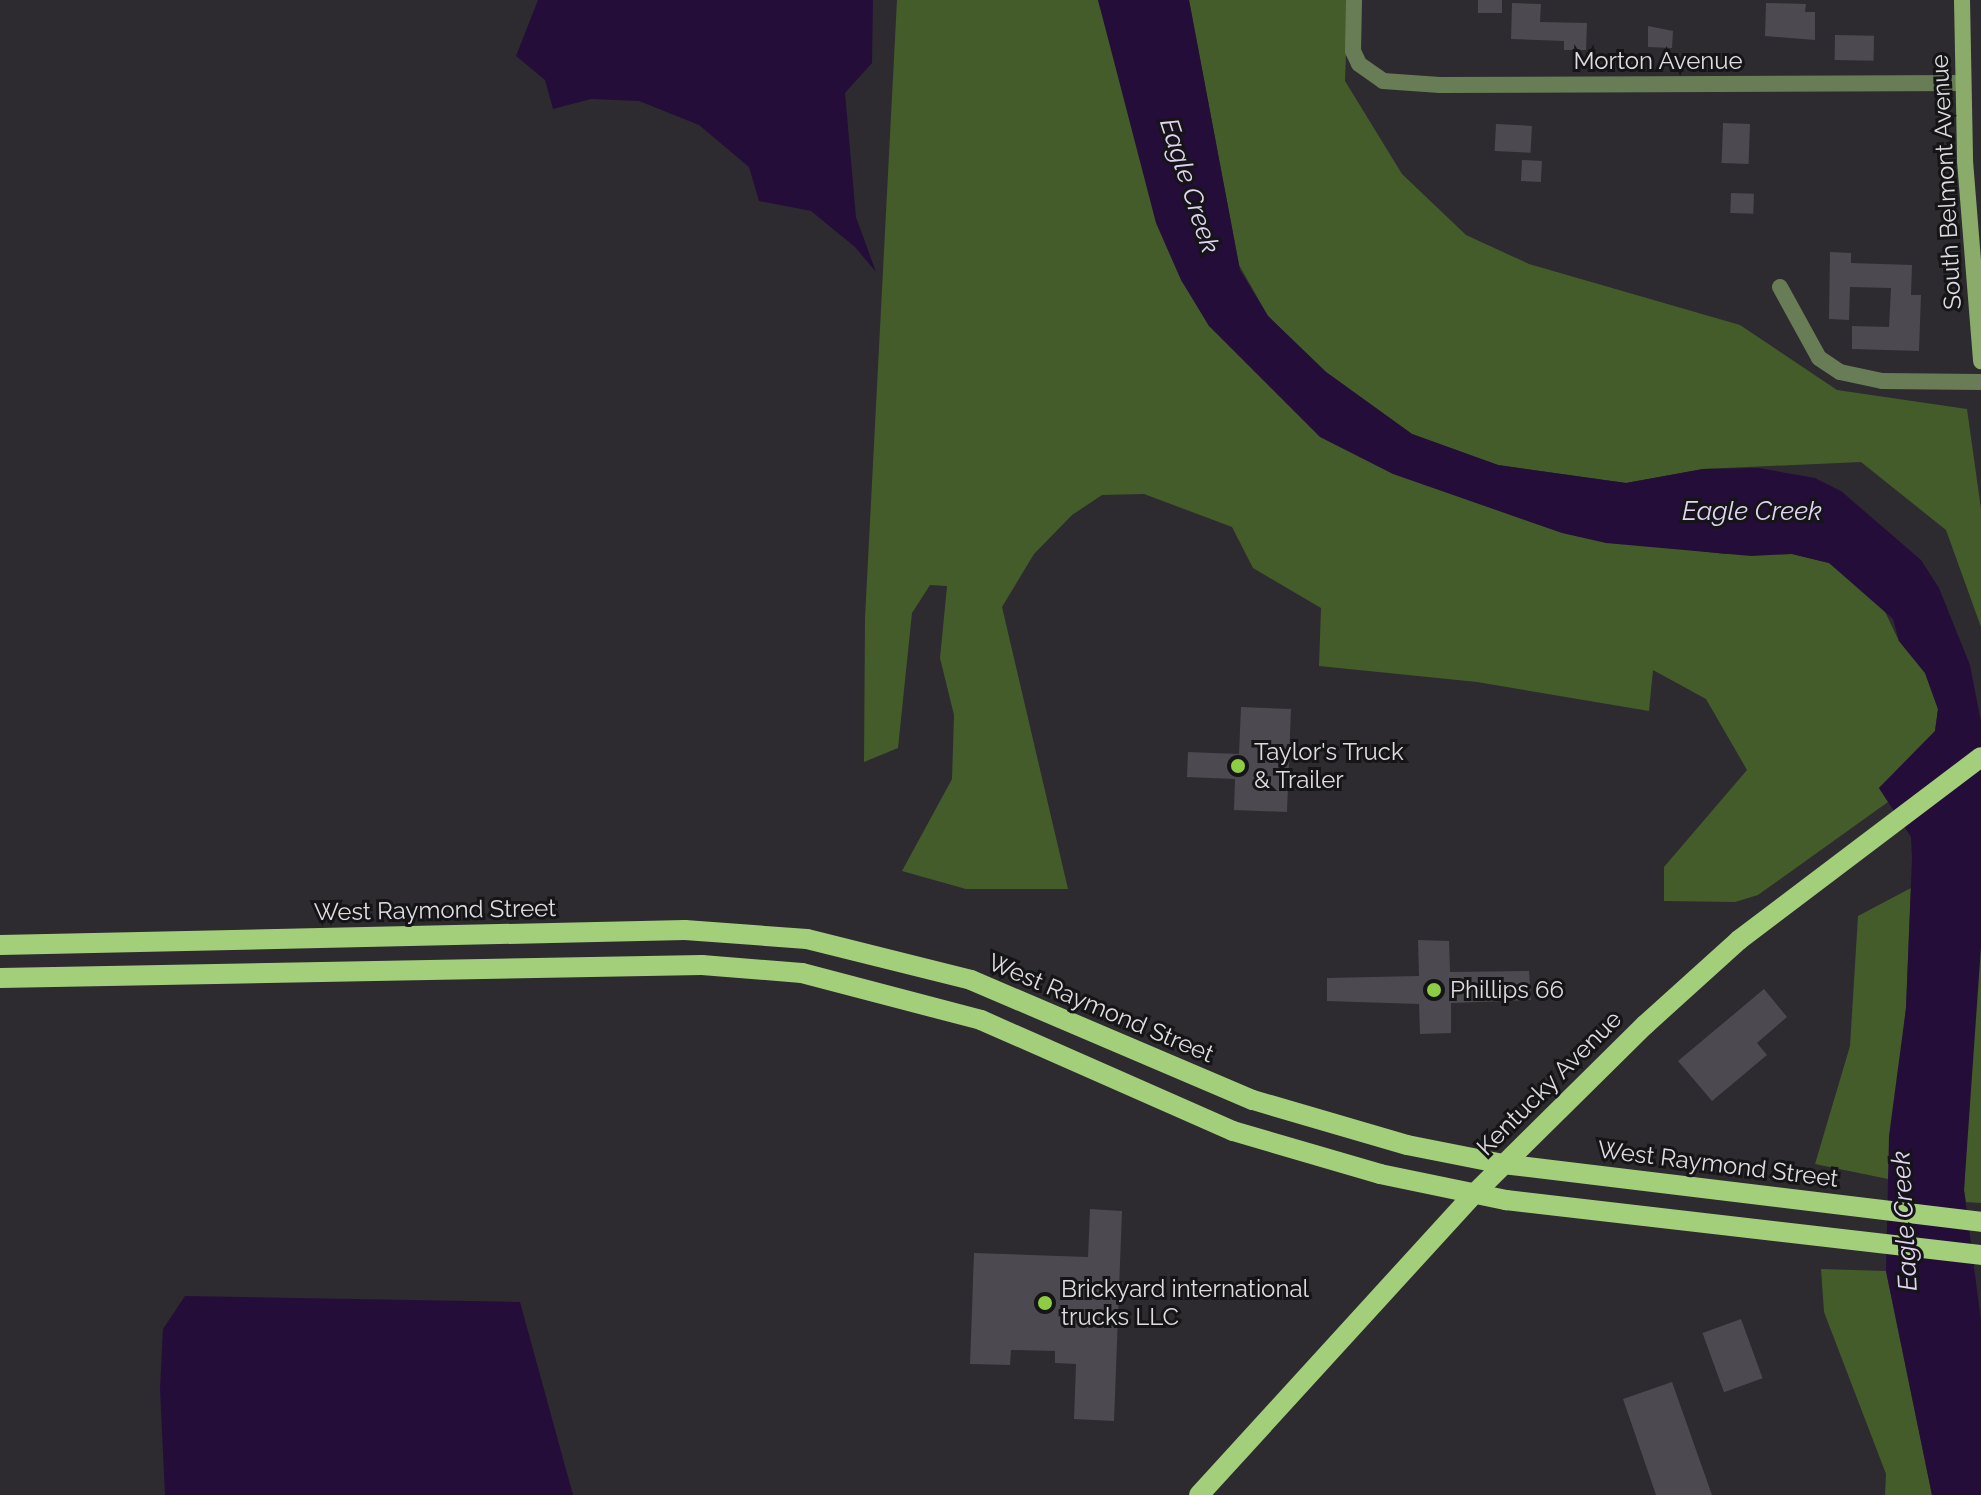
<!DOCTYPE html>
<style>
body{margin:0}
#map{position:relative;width:1981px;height:1495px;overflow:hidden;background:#2d2b30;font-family:Raleway,sans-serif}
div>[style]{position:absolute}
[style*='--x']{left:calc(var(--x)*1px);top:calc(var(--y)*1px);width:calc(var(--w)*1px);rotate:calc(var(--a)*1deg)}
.green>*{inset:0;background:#445c2a}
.water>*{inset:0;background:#250d39}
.building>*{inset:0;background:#4c4950;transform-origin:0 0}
.street>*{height:16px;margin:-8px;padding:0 8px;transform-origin:8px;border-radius:8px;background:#687d55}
.secondary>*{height:16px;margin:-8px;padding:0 8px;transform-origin:8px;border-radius:8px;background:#8aab6a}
.primary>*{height:20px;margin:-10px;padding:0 10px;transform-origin:10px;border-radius:10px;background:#a4cf7a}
.dots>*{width:22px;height:22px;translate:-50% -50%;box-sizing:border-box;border:4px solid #151416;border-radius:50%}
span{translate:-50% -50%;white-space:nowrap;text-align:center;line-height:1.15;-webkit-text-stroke:6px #151416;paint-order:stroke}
.street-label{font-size:24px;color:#dedce0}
.poi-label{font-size:24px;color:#dedce0}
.left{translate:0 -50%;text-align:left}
.water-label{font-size:26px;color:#e2d4f4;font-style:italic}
</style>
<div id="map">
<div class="green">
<i style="clip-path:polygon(897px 0,1098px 0,1174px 263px,1209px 326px,1576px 536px,1725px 554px,1792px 554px,1829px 563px,1878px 597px,1899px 641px,1925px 673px,1938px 709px,1935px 731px,1879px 788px,1888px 802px,1758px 895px,1735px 902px,1664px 901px,1664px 867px,1747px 770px,1706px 699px,1653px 670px,1649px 711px,1477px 682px,1319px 666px,1321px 608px,1253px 568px,1232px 527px,1144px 494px,1102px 495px,1072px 515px,1034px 554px,1002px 607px,1068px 889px,966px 889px,902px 871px,952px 779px,954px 715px,940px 658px,947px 586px,930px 585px,912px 613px,898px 748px,864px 762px,865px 618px)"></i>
<i style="clip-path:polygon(1189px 0,1348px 0,1345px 81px,1402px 174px,1466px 235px,1529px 264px,1740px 325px,1837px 390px,1967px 409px,1981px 509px,1981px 627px,1946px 530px,1861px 462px,1703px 469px,1626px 483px,1498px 465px,1412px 434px,1326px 372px,1268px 316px,1239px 265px)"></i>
<i style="clip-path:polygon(1981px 866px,1981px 1203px,1966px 1202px,1964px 1190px)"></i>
<i style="clip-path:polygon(1911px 888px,1906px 1008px,1888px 1179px,1815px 1164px,1850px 1046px,1858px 916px)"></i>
<i style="clip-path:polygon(1821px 1269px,1886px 1271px,1932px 1495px,1885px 1495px,1886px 1474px,1824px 1312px)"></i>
</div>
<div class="water">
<i style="clip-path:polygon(538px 0,873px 0,872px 63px,845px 93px,856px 217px,876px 272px,855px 247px,811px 211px,759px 201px,749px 167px,699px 125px,639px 101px,591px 99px,553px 109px,545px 80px,516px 56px)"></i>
<i style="clip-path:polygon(1098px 0,1189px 0,1240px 270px,1268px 316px,1326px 372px,1412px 434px,1498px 465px,1626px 483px,1703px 469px,1759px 468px,1815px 478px,1841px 491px,1921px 560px,1939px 588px,1970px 665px,1981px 722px,1981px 947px,1964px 1190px,1981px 1321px,1981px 1495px,1932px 1495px,1886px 1271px,1889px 1136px,1906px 1008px,1912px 858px,1911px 837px,1879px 788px,1935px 731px,1938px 709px,1925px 673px,1899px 641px,1893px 619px,1829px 563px,1792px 554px,1751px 556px,1606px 543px,1562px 533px,1393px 474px,1320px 437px,1209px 326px,1181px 280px,1156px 223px)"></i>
<i style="clip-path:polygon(185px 1296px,520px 1302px,573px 1495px,165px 1495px,160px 1389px,163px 1329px)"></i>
</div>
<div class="building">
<i style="left:1478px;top:0;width:24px;height:13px"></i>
<i style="clip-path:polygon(1512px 3px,1541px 4px,1540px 22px,1587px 23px,1586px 50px,1564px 50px,1564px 41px,1511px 39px)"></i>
<i style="clip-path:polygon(1766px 3px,1806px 4px,1805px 12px,1815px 12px,1815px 40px,1765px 36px)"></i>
<i style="clip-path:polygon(1648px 26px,1673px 31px,1672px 48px,1648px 47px)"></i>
<i style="left:1835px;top:35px;width:39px;height:25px;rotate:1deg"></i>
<i style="left:1723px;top:123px;width:27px;height:40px;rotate:2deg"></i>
<i style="left:1496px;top:124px;width:36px;height:27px;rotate:3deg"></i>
<i style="left:1522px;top:160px;width:20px;height:21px;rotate:3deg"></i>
<i style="left:1731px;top:193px;width:23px;height:20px;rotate:2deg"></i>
<i style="clip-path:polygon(1830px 252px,1851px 253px,1851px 263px,1912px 265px,1911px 295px,1921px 295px,1919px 351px,1852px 349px,1852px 326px,1889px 327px,1891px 288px,1850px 287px,1849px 320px,1829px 319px)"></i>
<i style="clip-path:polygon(1241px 707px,1291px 709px,1287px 812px,1234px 810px,1235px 779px,1187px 777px,1188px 752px,1239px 754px)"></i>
<i style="clip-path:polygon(1418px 940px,1449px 941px,1450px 972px,1529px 971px,1531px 1000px,1451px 1003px,1451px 1033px,1420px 1034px,1419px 1004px,1327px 1001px,1327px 978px,1419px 976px)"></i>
<i style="clip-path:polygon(1764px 989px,1787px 1017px,1757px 1043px,1767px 1055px,1712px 1101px,1678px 1061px)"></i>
<i style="clip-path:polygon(1090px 1209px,1122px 1211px,1114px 1421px,1074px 1419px,1076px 1364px,1055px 1363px,1055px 1351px,1011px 1350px,1010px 1365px,970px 1364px,974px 1253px,1088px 1257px)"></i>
<i style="left:1741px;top:1319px;width:63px;height:41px;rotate:70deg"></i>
<i style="clip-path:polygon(1672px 1382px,1712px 1495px,1656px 1495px,1623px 1399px)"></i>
</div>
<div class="street">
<i style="--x:1354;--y:0;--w:51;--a:91.1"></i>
<i style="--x:1353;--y:51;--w:14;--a:65"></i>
<i style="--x:1359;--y:64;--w:29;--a:35"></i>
<i style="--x:1383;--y:81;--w:57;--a:4"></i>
<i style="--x:1440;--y:85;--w:522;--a:-0.22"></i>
<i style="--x:1780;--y:287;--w:81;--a:61.2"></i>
<i style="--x:1819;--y:358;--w:25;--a:34"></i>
<i style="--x:1840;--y:372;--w:43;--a:12.1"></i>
<i style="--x:1882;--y:381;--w:99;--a:0.6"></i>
</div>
<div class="secondary">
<i style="--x:1962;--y:0;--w:161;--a:88.9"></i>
<i style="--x:1965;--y:161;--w:201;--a:85.4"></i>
</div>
<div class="primary">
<i style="--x:0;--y:945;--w:685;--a:-1.25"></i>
<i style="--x:685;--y:930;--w:122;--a:4.2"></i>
<i style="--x:807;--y:939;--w:169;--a:14"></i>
<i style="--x:971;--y:980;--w:306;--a:23.1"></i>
<i style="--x:1253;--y:1100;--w:160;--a:16.3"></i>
<i style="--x:1407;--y:1145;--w:98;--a:11.2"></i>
<i style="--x:1503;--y:1164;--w:482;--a:6.9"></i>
<i style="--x:0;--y:978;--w:702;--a:-1.06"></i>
<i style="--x:702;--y:965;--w:100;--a:4.6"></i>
<i style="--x:802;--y:973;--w:185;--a:14.7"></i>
<i style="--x:981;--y:1020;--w:275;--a:23.8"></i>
<i style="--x:1233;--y:1131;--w:153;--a:16.3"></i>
<i style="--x:1380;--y:1174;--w:129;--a:11.7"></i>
<i style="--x:1506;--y:1200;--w:478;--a:6.6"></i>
<i style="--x:1199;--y:1495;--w:406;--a:-47.6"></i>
<i style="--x:1473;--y:1195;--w:242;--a:-44.7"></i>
<i style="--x:1645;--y:1025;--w:127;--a:-42.1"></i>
<i style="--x:1739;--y:940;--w:303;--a:-37.1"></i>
</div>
<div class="dots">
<i style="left:1238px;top:766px;background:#8ecd43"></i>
<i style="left:1434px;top:990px;background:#8ecd43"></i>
<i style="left:1045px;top:1303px;background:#8ecd43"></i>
</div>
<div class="street-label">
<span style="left:1658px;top:61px">Morton Avenue</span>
<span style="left:1946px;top:182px;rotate:-93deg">South Belmont Avenue</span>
<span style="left:435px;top:910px;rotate:-1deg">West Raymond Street</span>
<span style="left:1101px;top:1008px;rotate:23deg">West Raymond Street</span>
<span style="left:1549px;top:1083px;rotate:-45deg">Kentucky Avenue</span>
<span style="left:1718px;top:1164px;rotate:7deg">West Raymond Street</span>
</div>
<div class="poi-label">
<span class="left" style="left:1254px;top:766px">Taylor's Truck<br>&amp; Trailer</span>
<span class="left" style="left:1450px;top:990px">Phillips 66</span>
<span class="left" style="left:1061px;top:1303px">Brickyard international<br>trucks LLC</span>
</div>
<div class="water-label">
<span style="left:1189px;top:186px;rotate:72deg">Eagle Creek</span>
<span style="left:1752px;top:512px">Eagle Creek</span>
<span style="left:1905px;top:1221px;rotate:-93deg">Eagle Creek</span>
</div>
</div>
